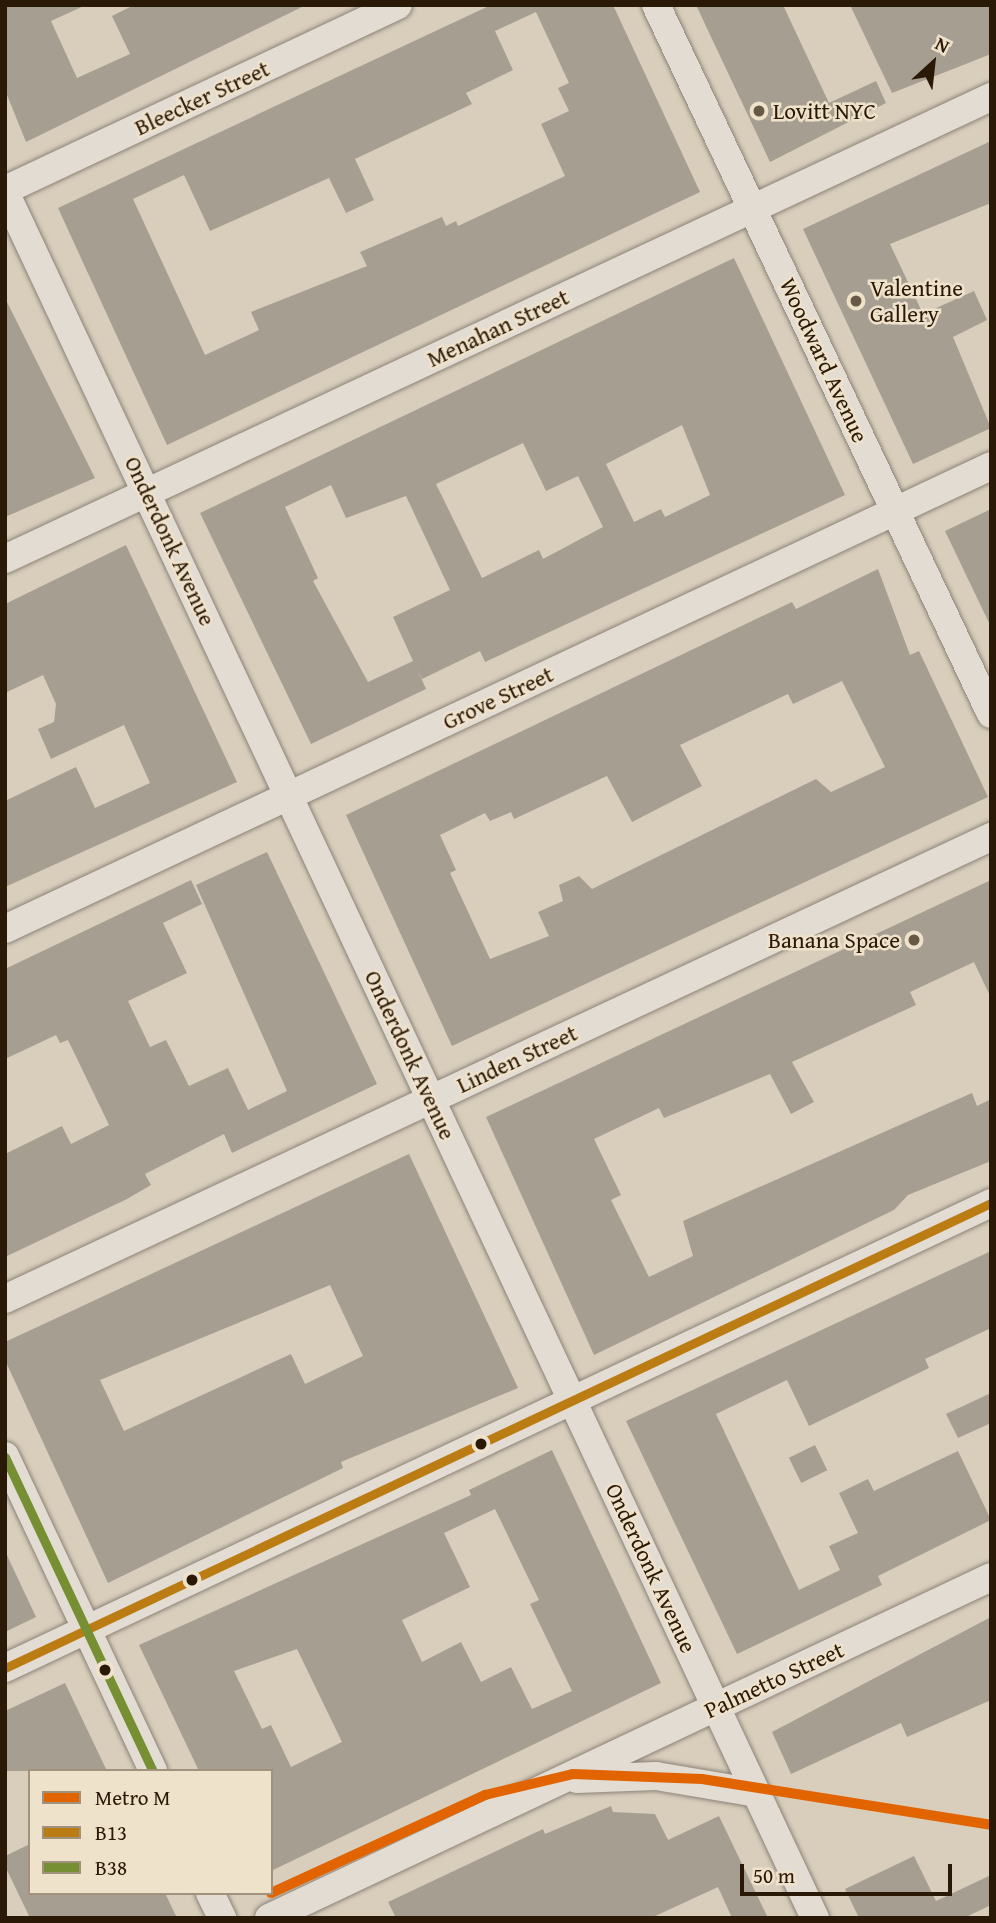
<!DOCTYPE html>
<style>
body{margin:0}
#map{position:relative;width:996px;height:1923px;overflow:hidden;background:#d9cebc;font-family:"Gentium Book Plus",serif}
div>[style]{position:absolute}
[style*='--x']{left:calc(var(--x)*1px);top:calc(var(--y)*1px);width:calc(var(--w)*1px);rotate:calc(var(--a)*1deg)}
.building>*{inset:0;background:#a69e91;transform-origin:0 0}
.roads{filter:drop-shadow(0 0 2px #8c8377) drop-shadow(0 0 2px #8c8377)}
.minor>*{height:28px;margin:-14px;padding:0 14px;transform-origin:14px;border-radius:14px;background:#e2dcd3}
.bus-1>*{height:9px;margin:-4.5px;padding:0 4.5px;transform-origin:4.5px;border-radius:4.5px;background:#bc7c14}
.bus-2>*{height:9px;margin:-4.5px;padding:0 4.5px;transform-origin:4.5px;border-radius:4.5px;background:#758f32}
.metro-1>*{height:10px;margin:-5px;padding:0 5px;transform-origin:5px;border-radius:5px;background:#e16400}
.dots>*{width:19px;height:19px;translate:-50% -50%;box-sizing:border-box;border:4px solid #efe2cb;border-radius:50%}
span{translate:-50% -50%;white-space:nowrap;text-align:center;line-height:1.15;-webkit-text-stroke:5px #efe2cb;paint-order:stroke}
.street-label{font-size:23px;color:#2b1907}
.poi-label{font-size:23px;color:#2b1907}
.left{translate:0 -50%;text-align:left}
.right{translate:-100% -50%;text-align:right}
.frame{position:absolute;inset:0;border:7px solid #2b1907;pointer-events:none}
.legend{position:absolute;left:28px;top:1769px;width:245px;height:126px;box-sizing:border-box;background:#efe2cb;border:2px solid #a1927d;margin:0;padding:9px 12px;list-style:none;font-size:21px;color:#2b1907}
.legend li{display:flex;align-items:center;gap:14px;height:35px}
.legend b{width:35px;border:2px solid #a1927d}
.north{position:absolute;left:898px;top:28px;width:70px;height:70px;-webkit-text-stroke:5px #efe2cb;paint-order:stroke;rotate:27deg;font-size:19px;font-weight:700;line-height:28px;text-align:center;color:#2b1907}
.north::after{content:'';display:block;margin:auto;width:24px;height:32px;background:#2b1907;clip-path:polygon(50% 0,100% 100%,50% 72%,0 100%)}
.scale{position:absolute;left:740px;top:1864px;width:212px;height:32px;box-sizing:border-box;border:4px solid #2b1907;border-top:0;padding-left:9px;font-size:21px;line-height:24px;white-space:nowrap;color:#2b1907;-webkit-text-stroke:5px #efe2cb;paint-order:stroke}
</style>
<div id="map">
<div class="building">
<i style="clip-path:polygon(5px 5px,86px 5px,51px 21px,77px 78px,130px 54px,112px 16px,134px 5px,306px 5px,26px 142px,5px 90px)"></i>
<i style="clip-path:polygon(evenodd,491px 5px,613px 5px,700px 192px,167px 445px,58px 208px,491px 5px,536px 12px,569px 83px,558px 88px,569px 111px,541px 124px,565px 176px,458px 226px,456px 221px,446px 226px,442px 217px,360px 252px,367px 266px,251px 312px,259px 330px,205px 355px,133px 199px,184px 175px,210px 231px,329px 178px,346px 213px,374px 200px,355px 159px,472px 104px,466px 93px,513px 70px,495px 31px,536px 12px)"></i>
<i style="clip-path:polygon(696px 5px,783px 5px,829px 103px,876px 81px,886px 103px,770px 162px)"></i>
<i style="clip-path:polygon(850px 5px,991px 5px,991px 54px,892px 93px)"></i>
<i style="clip-path:polygon(991px 141px,991px 203px,890px 244px,923px 314px,974px 291px,987px 320px,953px 337px,991px 428px,913px 464px,803px 229px)"></i>
<i style="clip-path:polygon(evenodd,734px 258px,845px 495px,485px 662px,480px 651px,422px 679px,416px 666px,426px 689px,311px 744px,200px 513px,734px 258px,682px 425px,710px 495px,665px 517px,661px 509px,634px 522px,606px 464px,682px 425px,734px 258px,523px 443px,546px 491px,578px 476px,603px 527px,543px 559px,539px 550px,482px 578px,436px 484px,523px 443px,734px 258px,331px 485px,346px 518px,406px 496px,450px 590px,393px 617px,413px 661px,368px 682px,313px 581px,318px 578px,285px 507px,331px 485px)"></i>
<i style="clip-path:polygon(5px 298px,95px 478px,5px 517px)"></i>
<i style="clip-path:polygon(991px 509px,991px 627px,945px 531px)"></i>
<i style="clip-path:polygon(126px 545px,237px 782px,5px 887px,5px 801px,76px 767px,95px 808px,150px 783px,124px 725px,51px 759px,38px 729px,54px 722px,56px 704px,43px 675px,5px 693px,5px 604px)"></i>
<i style="clip-path:polygon(evenodd,878px 569px,910px 655px,919px 651px,988px 797px,452px 1046px,346px 815px,792px 602px,796px 609px,878px 569px,842px 681px,885px 767px,831px 792px,816px 779px,592px 889px,579px 876px,559px 885px,563px 901px,538px 912px,549px 936px,490px 959px,450px 873px,456px 870px,440px 835px,485px 813px,490px 821px,511px 812px,514px 819px,607px 776px,632px 822px,702px 786px,680px 745px,788px 694px,793px 704px,842px 681px)"></i>
<i style="clip-path:polygon(267px 852px,377px 1084px,232px 1153px,224px 1134px,145px 1174px,151px 1185px,127px 1199px,5px 1257px,5px 1154px,62px 1126px,71px 1144px,109px 1125px,68px 1040px,60px 1043px,56px 1035px,5px 1059px,5px 969px,191px 880px,202px 904px,163px 923px,187px 973px,128px 1001px,150px 1047px,166px 1040px,189px 1086px,228px 1068px,248px 1110px,287px 1091px,196px 885px)"></i>
<i style="clip-path:polygon(991px 880px,991px 998px,974px 962px,910px 992px,916px 1005px,792px 1062px,814px 1102px,791px 1114px,770px 1074px,664px 1118px,659px 1108px,594px 1139px,621px 1195px,611px 1200px,649px 1277px,693px 1256px,683px 1221px,972px 1093px,977px 1106px,991px 1099px,991px 1161px,908px 1195px,894px 1210px,594px 1355px,486px 1117px)"></i>
<i style="clip-path:polygon(evenodd,409px 1154px,518px 1388px,341px 1462px,343px 1468px,108px 1583px,5px 1360px,5px 1342px,409px 1154px,330px 1285px,363px 1356px,305px 1384px,291px 1354px,124px 1431px,100px 1380px,330px 1285px)"></i>
<i style="clip-path:polygon(991px 1251px,991px 1328px,925px 1359px,929px 1368px,809px 1426px,787px 1380px,716px 1414px,799px 1590px,840px 1570px,829px 1546px,858px 1533px,839px 1493px,868px 1479px,874px 1491px,958px 1451px,991px 1520px,878px 1576px,882px 1585px,737px 1654px,626px 1421px)"></i>
<i style="clip-path:polygon(991px 1393px,991px 1423px,958px 1438px,946px 1414px)"></i>
<i style="left:815px;top:1445px;width:28px;height:29px;rotate:64deg"></i>
<i style="clip-path:polygon(evenodd,552px 1450px,661px 1683px,271px 1871px,271px 1771px,199px 1771px,139px 1645px,471px 1495px,469px 1490px,552px 1450px,495px 1509px,539px 1600px,530px 1604px,572px 1691px,532px 1709px,511px 1667px,481px 1682px,461px 1642px,422px 1662px,402px 1620px,470px 1587px,444px 1533px,495px 1509px,552px 1450px,297px 1649px,342px 1742px,291px 1767px,271px 1725px,262px 1729px,234px 1671px,297px 1649px)"></i>
<i style="clip-path:polygon(5px 1551px,36px 1617px,5px 1632px)"></i>
<i style="clip-path:polygon(991px 1617px,991px 1700px,907px 1737px,901px 1723px,791px 1774px,772px 1732px)"></i>
<i style="clip-path:polygon(65px 1683px,107px 1771px,5px 1771px,5px 1711px)"></i>
<i style="clip-path:polygon(611px 1806px,613px 1812px,655px 1814px,668px 1840px,719px 1816px,768px 1918px,732px 1918px,718px 1887px,651px 1918px,396px 1918px,388px 1902px,543px 1829px,545px 1834px)"></i>
<i style="clip-path:polygon(30px 1844px,30px 1893px,165px 1893px,177px 1918px,30px 1918px,5px 1866px,5px 1856px)"></i>
<i style="clip-path:polygon(914px 1856px,936px 1901px,991px 1875px,991px 1905px,964px 1918px,859px 1918px,845px 1889px)"></i>
</div>
<div class="roads">
<div class="minor">
<i style="--x:656;--y:5;--w:784;--a:64.71"></i>
<i style="--x:5;--y:190;--w:434;--a:-25.2"></i>
<i style="--x:5;--y:192;--w:1907;--a:64.86"></i>
<i style="--x:5;--y:559;--w:1089;--a:-25.11"></i>
<i style="--x:5;--y:929;--w:1089;--a:-25.15"></i>
<i style="--x:5;--y:1299;--w:1089;--a:-25.11"></i>
<i style="--x:5;--y:1456;--w:348;--a:64.8"></i>
<i style="--x:5;--y:1668;--w:1090;--a:-25.25"></i>
<i style="--x:577;--y:1779;--w:79;--a:-2.2"></i>
<i style="--x:656;--y:1776;--w:102;--a:9.6"></i>
<i style="--x:210;--y:1893;--w:28;--a:64"></i>
<i style="--x:269;--y:1918;--w:798;--a:-25.28"></i>
</div>
</div>
<div class="bus-1">
<i style="--x:5;--y:1668;--w:1090;--a:-25.25"></i>
</div>
<div class="bus-2">
<i style="--x:5;--y:1457;--w:347;--a:64.8"></i>
</div>
<div class="metro-1">
<i style="--x:271;--y:1893;--w:235;--a:-24.6"></i>
<i style="--x:485;--y:1795;--w:90;--a:-13.4"></i>
<i style="--x:573;--y:1774;--w:129;--a:2.2"></i>
<i style="--x:702;--y:1779;--w:293;--a:9"></i>
</div>
<div class="dots">
<i style="left:759px;top:111px;background:#685846"></i>
<i style="left:856px;top:301px;background:#685846"></i>
<i style="left:914px;top:940px;background:#685846"></i>
<i style="left:481px;top:1444px;background:#2b1907"></i>
<i style="left:192px;top:1580px;background:#2b1907"></i>
<i style="left:105px;top:1670px;background:#2b1907"></i>
</div>
<div class="street-label">
<span style="left:202px;top:98px;rotate:-25deg">Bleecker Street</span>
<span style="left:498px;top:328px;rotate:-25deg">Menahan Street</span>
<span style="left:824px;top:360px;rotate:65deg">Woodward Avenue</span>
<span style="left:170px;top:541px;rotate:65deg">Onderdonk Avenue</span>
<span style="left:498px;top:698px;rotate:-25deg">Grove Street</span>
<span style="left:410px;top:1055px;rotate:65deg">Onderdonk Avenue</span>
<span style="left:517px;top:1059px;rotate:-25deg">Linden Street</span>
<span style="left:651px;top:1568px;rotate:65deg">Onderdonk Avenue</span>
<span style="left:774px;top:1680px;rotate:-25deg">Palmetto Street</span>
</div>
<div class="poi-label">
<span class="left" style="left:773px;top:111px">Lovitt NYC</span>
<span class="left" style="left:870px;top:301px">Valentine<br>Gallery</span>
<span class="right" style="left:900px;top:940px">Banana Space</span>
</div>
<div class="frame"></div>
<ul class="legend">
<li><b style="height:9px;background:#e16400"></b>Metro M</li>
<li><b style="height:9px;background:#bc7c14"></b>B13</li>
<li><b style="height:9px;background:#758f32"></b>B38</li>
</ul>
<div class="north">N</div>
<div class="scale">50 m</div>
</div>
